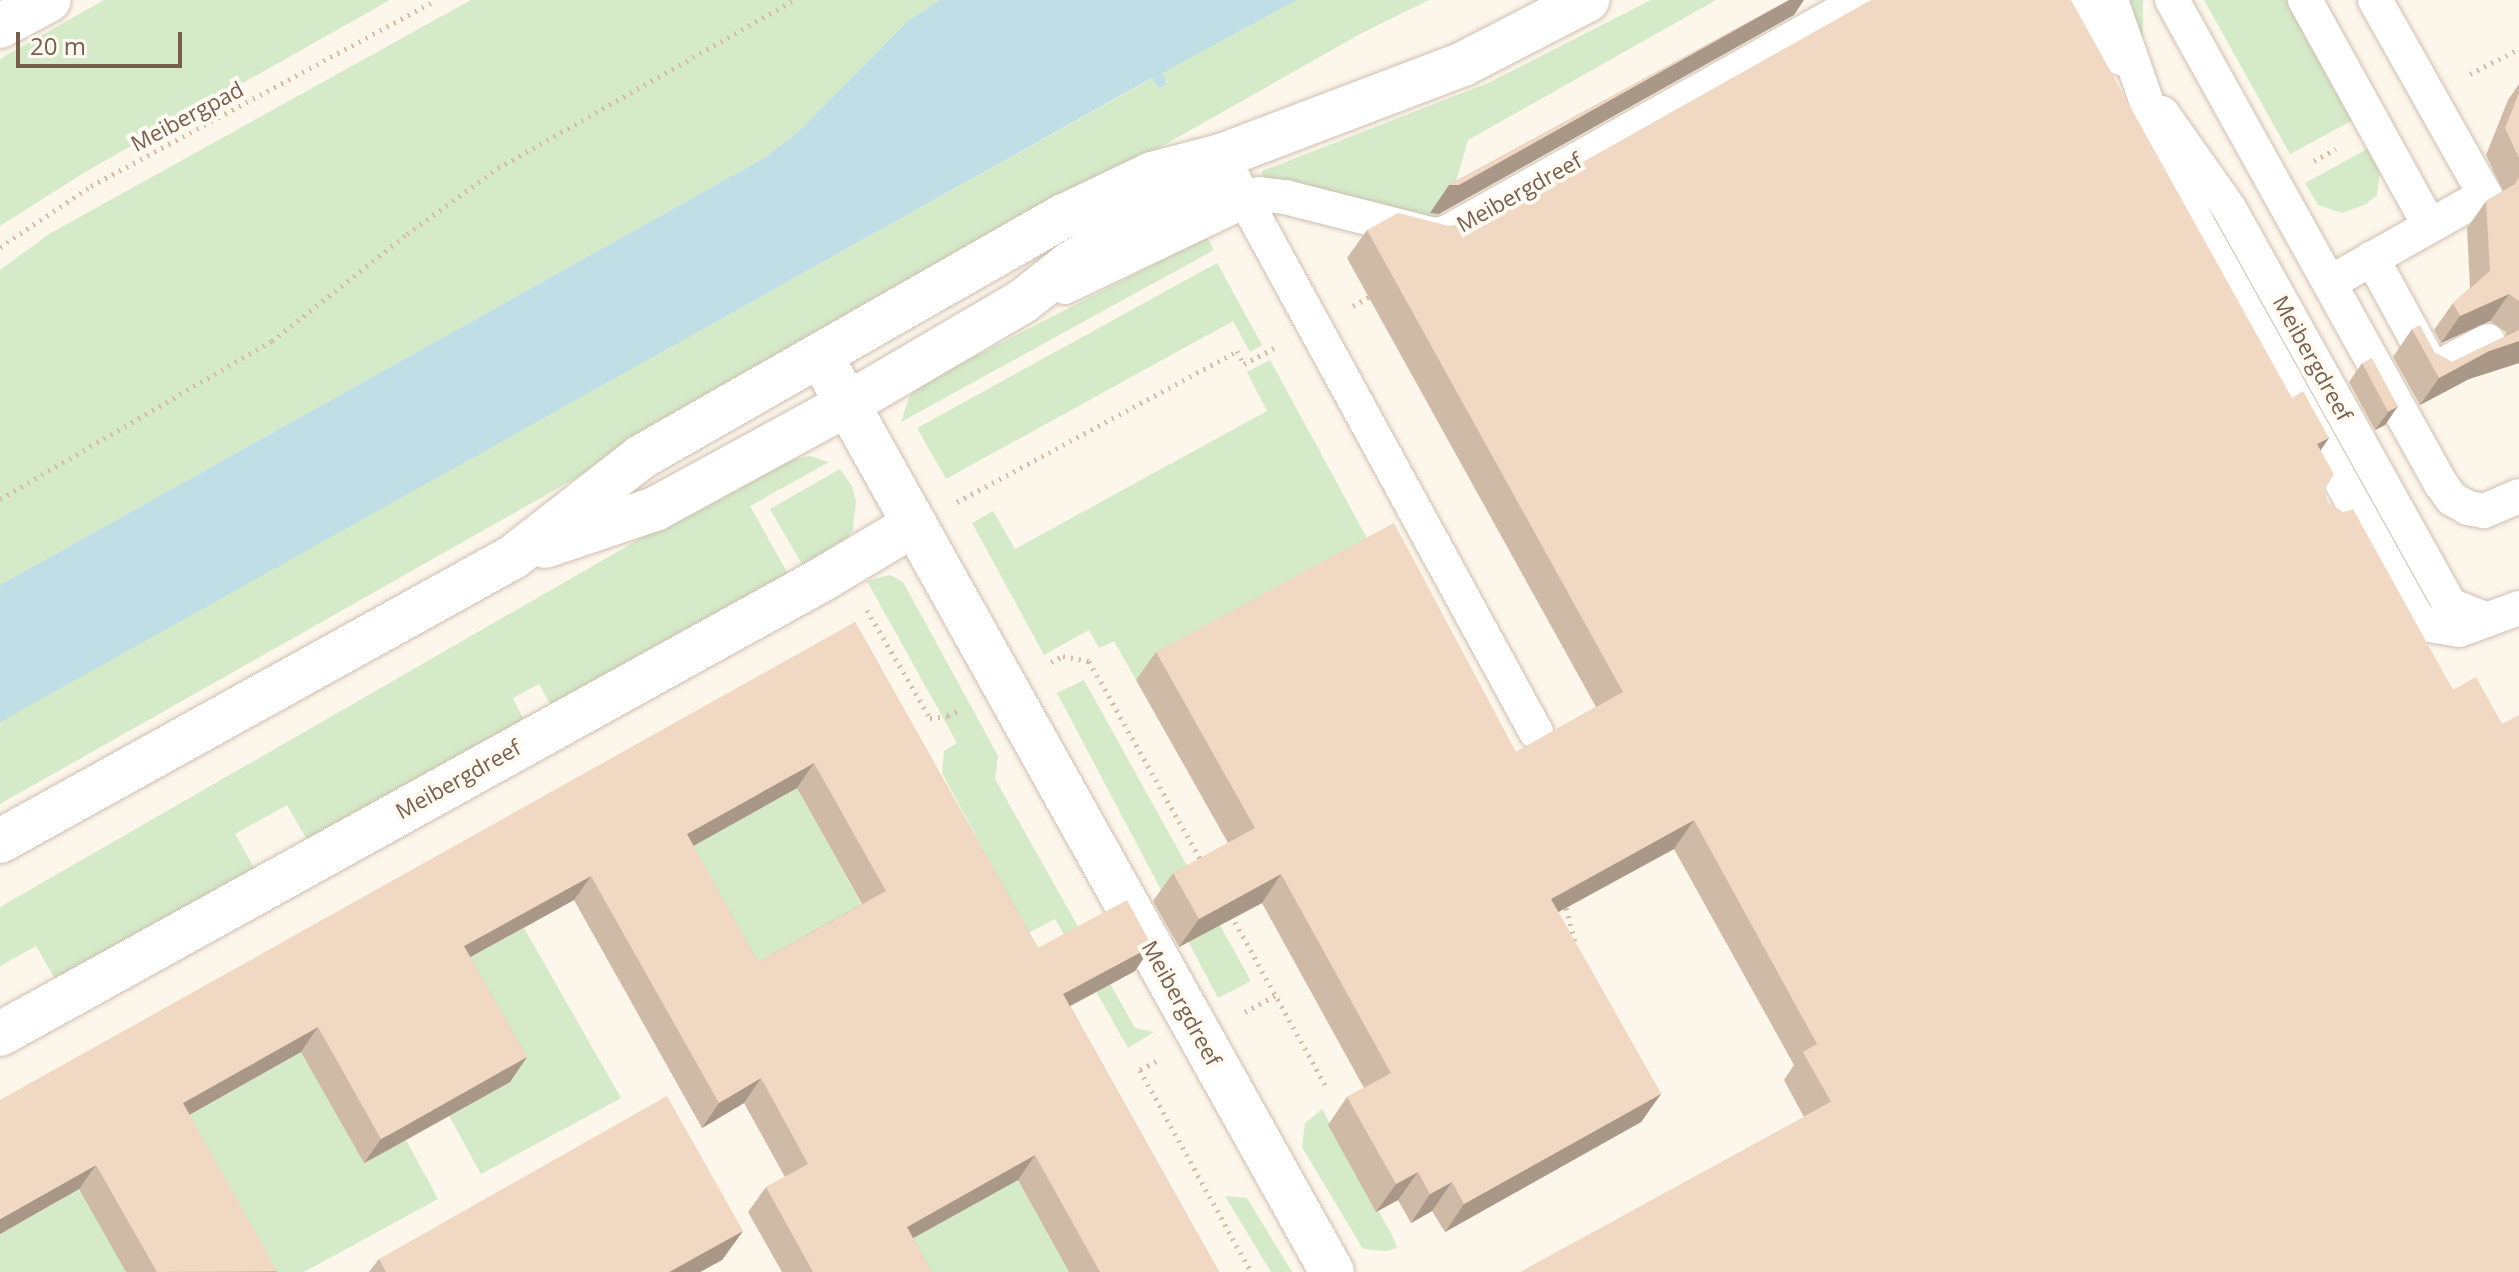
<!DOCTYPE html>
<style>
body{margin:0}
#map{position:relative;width:2519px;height:1272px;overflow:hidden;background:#fcf6eb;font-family:"Open Sans",sans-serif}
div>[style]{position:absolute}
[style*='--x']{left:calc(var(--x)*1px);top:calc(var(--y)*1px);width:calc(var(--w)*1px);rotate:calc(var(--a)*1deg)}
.green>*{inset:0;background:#d4eac9;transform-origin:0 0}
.water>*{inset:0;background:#bfdee6}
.path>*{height:5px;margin-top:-2.5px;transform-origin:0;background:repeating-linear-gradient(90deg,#d6bba5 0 2px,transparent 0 8px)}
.roads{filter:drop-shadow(0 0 2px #cebfb0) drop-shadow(0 0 2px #cebfb0)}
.service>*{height:34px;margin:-17px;padding:0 17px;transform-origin:17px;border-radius:17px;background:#fff}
.minor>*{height:44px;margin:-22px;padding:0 22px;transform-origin:22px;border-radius:22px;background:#fff}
.secondary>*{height:44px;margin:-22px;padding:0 22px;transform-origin:22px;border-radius:22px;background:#fff}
.wall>*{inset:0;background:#cfbaa8}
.shaded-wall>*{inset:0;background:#a99788}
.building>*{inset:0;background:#f1d8c3;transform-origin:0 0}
span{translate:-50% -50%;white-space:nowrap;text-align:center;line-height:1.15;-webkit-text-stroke:8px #fefaf1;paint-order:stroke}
.street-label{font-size:22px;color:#775f4e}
.scale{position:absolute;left:16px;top:32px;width:166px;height:36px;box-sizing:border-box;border:4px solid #775f4e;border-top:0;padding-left:10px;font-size:24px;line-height:28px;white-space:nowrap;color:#775f4e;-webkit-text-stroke:6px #fefaf1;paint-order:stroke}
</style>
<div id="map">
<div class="green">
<i style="clip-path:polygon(104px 0,390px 0,85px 172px,0 226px,0 59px)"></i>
<i style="clip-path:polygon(471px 0,940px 0,908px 21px,798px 132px,764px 158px,0 585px,0 270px,49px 234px)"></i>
<i style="clip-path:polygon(1297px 0,1429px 0,1362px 33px,0 804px,0 721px,1153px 78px,1159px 88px,1167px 83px,1161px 73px)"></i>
<i style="clip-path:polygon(1651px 0,1716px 0,1468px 140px,1449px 206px,1436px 218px,1263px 180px,1262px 171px,1488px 83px)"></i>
<i style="left:2129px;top:0;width:14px;height:214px"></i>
<i style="clip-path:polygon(2204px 0,2286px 0,2353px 120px,2290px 154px)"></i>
<i style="clip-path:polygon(2369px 148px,2380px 171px,2377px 195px,2366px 204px,2342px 213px,2318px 205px,2305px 183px)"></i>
<i style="clip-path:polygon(1207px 237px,1214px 250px,901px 422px,910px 395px,927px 381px)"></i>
<i style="clip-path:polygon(1217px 263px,1262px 345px,1250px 352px,1233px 321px,946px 479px,917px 428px)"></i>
<i style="clip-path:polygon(1270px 360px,1374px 551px,1136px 680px,1114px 641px,1099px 648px,1089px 630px,1044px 655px,972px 523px,993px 511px,1015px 549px,1267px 411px,1247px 372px)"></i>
<i style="clip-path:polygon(784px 456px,787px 461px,810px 456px,829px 462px,750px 506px,788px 574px,552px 707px,539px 684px,513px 698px,525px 722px,309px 843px,287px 805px,235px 834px,257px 873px,58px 984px,36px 946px,0 966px,0 907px)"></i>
<i style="clip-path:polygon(840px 469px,852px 486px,856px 501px,853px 530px,844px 542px,803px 566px,770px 509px)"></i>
<i style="clip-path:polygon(890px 575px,903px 582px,998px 756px,995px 779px,1135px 1028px,1154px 1032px,1128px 1048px,1055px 919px,1028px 933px,942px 773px,944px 751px,957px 743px,867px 581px)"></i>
<i style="clip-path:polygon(1084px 680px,1251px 981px,1218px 998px,1057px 693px)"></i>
<i style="left:797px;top:788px;width:147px;height:145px;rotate:61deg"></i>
<i style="clip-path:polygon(524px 928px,621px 1098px,481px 1174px,449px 1116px,509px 1081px,427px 981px)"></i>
<i style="clip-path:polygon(316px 1044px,364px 1163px,406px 1140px,438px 1199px,304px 1272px,247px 1272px,166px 1128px)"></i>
<i style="clip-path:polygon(1322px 1109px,1393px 1237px,1397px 1248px,1387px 1251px,1363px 1249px,1302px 1147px,1305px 1123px)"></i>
<i style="clip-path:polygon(85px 1173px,126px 1272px,0 1272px,0 1234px,61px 1200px)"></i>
<i style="clip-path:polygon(1018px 1180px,1069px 1272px,901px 1272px,890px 1251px)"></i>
<i style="clip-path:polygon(1225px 1196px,1247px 1198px,1292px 1272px,1271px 1272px)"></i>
</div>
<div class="water">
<i style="clip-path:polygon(940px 0,1297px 0,1162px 73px,1167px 84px,1159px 88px,1152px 78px,0 722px,0 585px,764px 158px,798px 132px,908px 21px)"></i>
</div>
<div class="path">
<i style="--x:2470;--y:74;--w:55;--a:-27"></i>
<i style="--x:2314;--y:161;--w:25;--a:-29"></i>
<i style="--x:0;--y:247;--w:110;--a:-33.8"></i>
<i style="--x:91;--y:186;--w:392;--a:-28.3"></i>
<i style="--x:1353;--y:306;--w:22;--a:-30"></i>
<i style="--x:0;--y:499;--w:315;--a:-30.2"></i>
<i style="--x:272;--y:341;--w:172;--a:-38.4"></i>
<i style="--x:407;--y:234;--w:112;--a:-36"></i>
<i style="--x:498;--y:168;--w:340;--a:-29.6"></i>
<i style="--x:957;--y:502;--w:318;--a:-28.3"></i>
<i style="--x:1237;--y:351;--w:15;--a:62"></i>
<i style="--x:1244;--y:364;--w:34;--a:-28"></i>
<i style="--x:867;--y:610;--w:125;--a:59.7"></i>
<i style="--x:930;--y:718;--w:18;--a:-6"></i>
<i style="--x:948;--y:716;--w:15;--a:-28"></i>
<i style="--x:1051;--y:662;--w:13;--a:-27"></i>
<i style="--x:1063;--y:656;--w:26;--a:11"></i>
<i style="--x:1089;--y:661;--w:233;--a:60.7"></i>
<i style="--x:1566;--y:908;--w:39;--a:75"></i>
<i style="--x:1231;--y:915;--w:198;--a:61"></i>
<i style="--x:1245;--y:1012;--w:35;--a:-29"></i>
<i style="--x:1156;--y:1061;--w:18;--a:151"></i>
<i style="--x:1140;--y:1070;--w:230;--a:61.2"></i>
</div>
<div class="roads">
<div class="service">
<i style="--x:2079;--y:0;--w:72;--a:54.1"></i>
<i style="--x:2111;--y:0;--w:194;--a:70.7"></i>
<i style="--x:2175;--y:183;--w:492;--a:60.9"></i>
<i style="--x:2414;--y:613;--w:14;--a:51"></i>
<i style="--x:2423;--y:624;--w:36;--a:9"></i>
<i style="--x:2459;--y:630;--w:64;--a:-20.1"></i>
<i style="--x:2172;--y:0;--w:554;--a:60.94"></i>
<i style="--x:2441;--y:484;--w:19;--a:54"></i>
<i style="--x:2452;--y:499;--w:18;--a:29"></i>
<i style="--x:2468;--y:508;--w:16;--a:11"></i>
<i style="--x:2484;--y:511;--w:38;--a:-23"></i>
<i style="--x:2305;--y:0;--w:258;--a:61.1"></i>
<i style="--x:2162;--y:113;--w:116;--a:54.8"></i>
<i style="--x:2229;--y:208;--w:454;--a:60.9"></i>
<i style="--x:2450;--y:605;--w:40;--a:22"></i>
<i style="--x:1235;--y:181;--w:628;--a:61.35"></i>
<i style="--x:2372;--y:258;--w:128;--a:61.4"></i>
<i style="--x:2433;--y:370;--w:62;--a:-27.8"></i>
<i style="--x:2331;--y:282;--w:177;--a:-29.5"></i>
<i style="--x:2485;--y:195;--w:224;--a:-119.4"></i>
<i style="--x:1065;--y:287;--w:215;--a:-25.6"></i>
<i style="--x:1259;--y:194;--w:26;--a:7"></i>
<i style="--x:1285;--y:197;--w:154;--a:14.3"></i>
<i style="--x:1434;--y:235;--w:12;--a:-9"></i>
<i style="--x:1446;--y:233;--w:476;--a:-29.3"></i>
</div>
<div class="minor">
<i style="--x:820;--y:355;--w:1050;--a:60.82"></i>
<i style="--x:545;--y:546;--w:116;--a:-18.6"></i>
<i style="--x:655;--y:509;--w:217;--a:-28.6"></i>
<i style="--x:846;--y:405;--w:205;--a:-30.4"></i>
<i style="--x:1023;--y:301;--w:60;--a:-38.2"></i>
<i style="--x:1070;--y:264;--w:94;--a:-32"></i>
<i style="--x:1150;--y:214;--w:65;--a:-25.4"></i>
<i style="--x:1209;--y:186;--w:32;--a:-68"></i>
<i style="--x:0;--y:841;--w:586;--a:-28.97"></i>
<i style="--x:513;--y:557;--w:162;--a:-38"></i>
<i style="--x:641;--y:457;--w:487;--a:-29.7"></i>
<i style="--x:1064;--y:216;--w:98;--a:-25.5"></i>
<i style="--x:1152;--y:174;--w:71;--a:-14.6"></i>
<i style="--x:1221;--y:156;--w:259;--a:-20.8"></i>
<i style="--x:1463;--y:64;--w:140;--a:-27.3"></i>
<i style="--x:0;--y:1034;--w:938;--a:-28.94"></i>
<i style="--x:821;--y:580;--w:109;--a:-30.8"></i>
</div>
<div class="secondary">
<i style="--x:0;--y:26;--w:55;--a:-28"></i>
</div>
</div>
<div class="wall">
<i style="clip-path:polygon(2519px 84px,2519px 363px,2469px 379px,2420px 405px,2393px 357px,2412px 329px,2435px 353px,2452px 362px,2506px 336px,2506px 332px,2490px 321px,2441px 343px,2434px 330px,2453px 303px,2470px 288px,2467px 228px,2486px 201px,2503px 191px,2486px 155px,2508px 100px)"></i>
<i style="clip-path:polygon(1476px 222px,2292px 398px,2329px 438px,2321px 450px,2324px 491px,2327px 502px,2453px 690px,2502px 724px,1804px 1117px,1784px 1080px,1794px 1065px,1674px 849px,1558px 912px,1661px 1094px,1641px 1122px,1445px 1232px,1432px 1211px,1411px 1223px,1398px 1200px,1376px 1212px,1328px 1125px,1347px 1097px,1364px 1088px,1262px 903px,1179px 947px,1153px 901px,1173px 873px,1228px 843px,1136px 680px,1156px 652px,1516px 752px,1596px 707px,1347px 258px,1367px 230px,1449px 226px)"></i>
<i style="clip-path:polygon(2362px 363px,2398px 406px,2385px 425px,2375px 430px,2349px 382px)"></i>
<i style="clip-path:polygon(evenodd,855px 622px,1038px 948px,1135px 971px,1070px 1006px,1219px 1272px,1069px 1272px,1018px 1180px,913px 1238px,932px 1272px,782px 1272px,748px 1212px,766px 1187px,785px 1177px,744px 1103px,702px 1128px,574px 900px,470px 957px,527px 1057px,510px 1082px,378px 1156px,364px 1163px,301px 1052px,189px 1115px,277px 1272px,126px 1272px,79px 1189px,0 1234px,855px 622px,797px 788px,862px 904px,758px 962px,693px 846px,797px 788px)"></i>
<i style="clip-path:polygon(743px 1231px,722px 1260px,700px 1272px,369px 1272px,379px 1259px)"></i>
</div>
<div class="shaded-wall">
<i style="clip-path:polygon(1789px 0,1804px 0,1794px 15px,1439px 214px,1430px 213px,1449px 185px)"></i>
<i style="clip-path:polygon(2509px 294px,2490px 321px,2441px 343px,2460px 316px)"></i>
<i style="clip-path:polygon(2519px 341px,2519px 363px,2469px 379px,2420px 405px,2439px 378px,2489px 351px)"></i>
<i style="clip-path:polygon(2398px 406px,2385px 425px,2375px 430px,2389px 411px)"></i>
<i style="clip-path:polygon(2329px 438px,2309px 466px,2317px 444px)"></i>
<i style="clip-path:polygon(814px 763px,797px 788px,670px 859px,687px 834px)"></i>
<i style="clip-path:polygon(1694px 820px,1674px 849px,1531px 927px,1551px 899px)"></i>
<i style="clip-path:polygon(1281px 874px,1262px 903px,1179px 947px,1199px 919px)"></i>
<i style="clip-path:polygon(591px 876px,574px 900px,447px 970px,464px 946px)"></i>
<i style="clip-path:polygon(1152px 946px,1135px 971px,1046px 1019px,1063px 994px)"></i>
<i style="clip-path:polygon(318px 1027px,301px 1052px,166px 1128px,183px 1103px)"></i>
<i style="clip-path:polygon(527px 1057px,510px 1082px,364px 1163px,381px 1139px)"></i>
<i style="clip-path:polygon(761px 1078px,744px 1103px,702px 1128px,719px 1103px)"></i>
<i style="clip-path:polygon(1661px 1094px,1641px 1122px,1445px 1232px,1464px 1204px)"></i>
<i style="clip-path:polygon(1035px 1155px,1018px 1180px,890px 1251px,907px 1227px)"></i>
<i style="clip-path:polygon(96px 1165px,79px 1189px,0 1234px,0 1219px)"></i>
<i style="clip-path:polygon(1418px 1172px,1398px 1200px,1376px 1212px,1396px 1184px)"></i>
<i style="clip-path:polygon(1452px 1182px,1432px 1211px,1411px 1223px,1430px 1194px)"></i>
<i style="clip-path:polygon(743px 1231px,722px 1260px,700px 1272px,669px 1272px)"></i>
</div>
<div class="building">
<i style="clip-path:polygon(1789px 0,1459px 185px,1449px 185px)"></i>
<i style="clip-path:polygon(1871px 0,2071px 0,2292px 398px,2303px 391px,2329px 438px,2317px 444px,2334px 474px,2324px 491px,2327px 502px,2343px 512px,2353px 509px,2453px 690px,2476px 677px,2502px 724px,2519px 715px,2519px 1272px,1520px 1272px,1831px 1102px,1803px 1052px,1817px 1044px,1694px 820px,1551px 899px,1661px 1094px,1464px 1204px,1452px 1182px,1430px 1194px,1418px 1172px,1396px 1184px,1347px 1097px,1391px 1073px,1281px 874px,1199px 919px,1173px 873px,1255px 828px,1156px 652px,1394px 523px,1516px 752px,1623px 692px,1367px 230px,1398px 213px,1449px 226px,1476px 222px)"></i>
<i style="clip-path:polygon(2519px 93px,2519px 158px,2505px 128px)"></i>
<i style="clip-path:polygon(2519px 177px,2519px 301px,2509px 294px,2460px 316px,2453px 303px,2490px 271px,2486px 201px,2515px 184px)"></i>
<i style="clip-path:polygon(2420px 325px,2435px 353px,2452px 362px,2517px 331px,2519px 329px,2519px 341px,2489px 351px,2439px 378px,2412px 329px)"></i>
<i style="left:2372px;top:358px;width:55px;height:11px;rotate:62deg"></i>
<i style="clip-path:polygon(evenodd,855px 622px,1038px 948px,1127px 900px,1152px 946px,1063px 994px,1219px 1272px,1100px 1272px,1035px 1155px,907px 1227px,932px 1272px,813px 1272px,766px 1187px,808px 1164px,761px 1078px,719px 1103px,591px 876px,464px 946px,527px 1057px,396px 1131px,381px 1139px,318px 1027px,183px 1103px,277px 1271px,157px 1272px,96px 1165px,0 1219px,0 1100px,855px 622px,814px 763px,886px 891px,758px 962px,687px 834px,814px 763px)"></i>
<i style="clip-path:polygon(667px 1096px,743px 1231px,669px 1272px,386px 1272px,379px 1259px)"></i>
</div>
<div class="street-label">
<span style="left:187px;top:116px;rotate:-28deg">Meibergpad</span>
<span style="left:1519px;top:192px;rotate:-29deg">Meibergdreef</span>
<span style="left:2313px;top:358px;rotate:61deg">Meibergdreef</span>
<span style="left:458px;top:779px;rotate:-29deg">Meibergdreef</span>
<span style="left:1182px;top:1003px;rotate:61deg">Meibergdreef</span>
</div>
<div class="scale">20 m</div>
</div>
